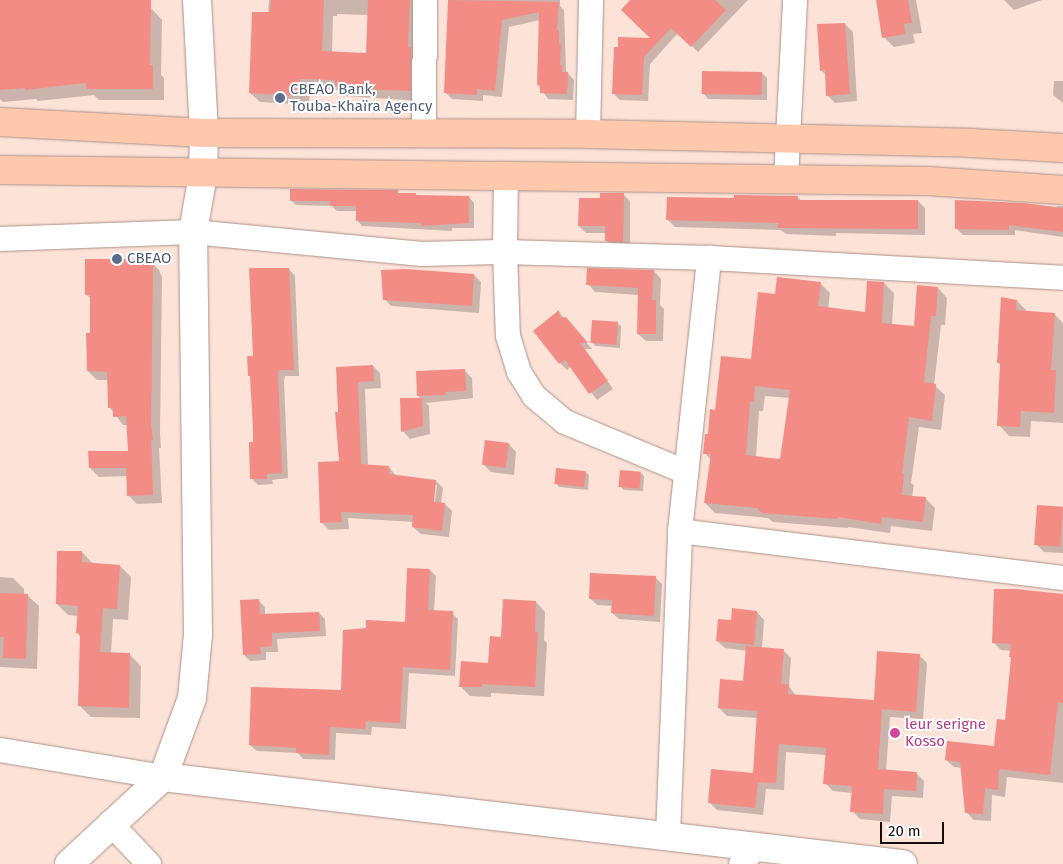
<!DOCTYPE html>
<meta charset="utf-8">
<style>
body{margin:0}
#map{position:relative;width:1063px;height:864px;overflow:hidden;background:#fde2d8;font-family:"Fira Sans",sans-serif}
div>[style]{position:absolute}
[style*='--x']{left:calc(var(--x)*1px);top:calc(var(--y)*1px);width:calc(var(--w)*1px);rotate:calc(var(--a)*1deg)}
.shadow>*{inset:0;background:#0003}
.building>*{inset:0;background:#f38c85;transform-origin:0 0}
.roads{filter:drop-shadow(0 0 1px #ab9288) drop-shadow(0 0 1px #ab9288)}
.minor>*{height:24px;margin:-12px;padding:0 12px;transform-origin:12px;border-radius:12px;background:#fff}
.tertiary>*{height:28px;margin:-14px;padding:0 14px;transform-origin:14px;border-radius:14px;background:#fff}
.primary>*{height:28px;margin:-14px;padding:0 14px;transform-origin:14px;border-radius:14px;background:#fdc8ac}
.dots>*{width:14px;height:14px;translate:-50% -50%;box-sizing:border-box;border:2px solid #fff;border-radius:50%}
span{translate:-50% -50%;white-space:nowrap;text-align:center;line-height:1.15;-webkit-text-stroke:4px #fff;paint-order:stroke}
.service-label{font-size:15px;color:#4e5e75}
.left{translate:0 -50%;text-align:left}
.hotel-label{font-size:15px;color:#b23c85}
.scale{position:absolute;left:880px;top:822px;width:64px;height:22px;box-sizing:border-box;border:2px solid #170e0b;border-top:0;padding-left:6px;font-size:15px;line-height:18px;white-space:nowrap;color:#170e0b;-webkit-text-stroke:4px #fff;paint-order:stroke}
</style>
<div id="map">
<div class="shadow">
<i style="clip-path:polygon(0 0,130px 0,151px 8px,162px 20px,161px 75px,164px 78px,164px 100px,99px 100px,94px 95px,38px 101px,36px 99px,3px 102px,0 99px)"></i>
<i style="clip-path:polygon(evenodd,269px 0,418px 0,420px 101px,346px 96px,340px 90px,310px 88px,309px 105px,260px 102px,250px 93px,268px 14px,269px 0,337px 14px,368px 15px,367px 55px,332px 53px,333px 16px,337px 16px,337px 14px)"></i>
<i style="clip-path:polygon(449px 0,560px 0,560px 6px,564px 10px,566px 71px,574px 80px,573px 100px,548px 99px,538px 85px,540px 20px,509px 27px,502px 97px,483px 95px,483px 101px,452px 99px,445px 92px)"></i>
<i style="clip-path:polygon(632px 0,748px 0,698px 52px,678px 33px,650px 64px,648px 101px,620px 100px,613px 93px,653px 40px)"></i>
<i style="clip-path:polygon(877px 0,916px 0,922px 33px,913px 34px,915px 43px,894px 47px,884px 37px)"></i>
<i style="clip-path:polygon(1004px 0,1042px 0,1014px 10px)"></i>
<i style="clip-path:polygon(845px 24px,853px 32px,857px 101px,835px 103px,827px 95px,826px 75px,821px 70px)"></i>
<i style="clip-path:polygon(762px 73px,767px 78px,767px 100px,708px 99px,703px 93px)"></i>
<i style="clip-path:polygon(1054px 81px,1063px 81px,1063px 103px,1053px 95px)"></i>
<i style="clip-path:polygon(397px 192px,400px 194px,415px 194px,418px 197px,469px 197px,474px 203px,474px 228px,452px 228px,452px 231px,362px 226px,357px 220px,357px 211px,337px 211px,332px 206px,296px 205px,291px 200px)"></i>
<i style="clip-path:polygon(623px 194px,630px 201px,630px 248px,614px 248px,607px 241px,607px 233px,586px 233px,579px 226px,602px 199px)"></i>
<i style="clip-path:polygon(797px 197px,802px 201px,918px 201px,925px 208px,925px 235px,836px 233px,836px 236px,786px 234px,781px 230px,675px 227px,668px 220px,735px 199px)"></i>
<i style="clip-path:polygon(1057px 206px,1063px 206px,1063px 237px,1015px 230px,1015px 235px,963px 235px,956px 228px,1057px 208px)"></i>
<i style="clip-path:polygon(150px 261px,159px 270px,162px 277px,160px 433px,161px 448px,159px 448px,162px 503px,137px 504px,128px 495px,128px 476px,99px 477px,90px 468px,129px 452px,128px 425px,123px 425px,110px 408px,109px 380px,97px 380px,88px 371px,92px 300px,86px 294px)"></i>
<i style="clip-path:polygon(289px 269px,295px 276px,299px 376px,285px 376px,284px 381px,288px 478px,272px 480px,273px 484px,258px 485px,252px 479px,254px 443px,252px 378px,249px 375px)"></i>
<i style="clip-path:polygon(654px 271px,661px 279px,660px 305px,664px 309px,663px 341px,646px 341px,638px 334px,639px 295px,595px 292px,588px 284px)"></i>
<i style="clip-path:polygon(474px 275px,481px 282px,479px 313px,391px 306px,384px 298px)"></i>
<i style="clip-path:polygon(evenodd,820px 283px,830px 293px,828px 309px,867px 314px,884px 283px,894px 293px,892px 325px,915px 328px,938px 288px,947px 298px,945px 325px,941px 325px,934px 385px,945px 395px,941px 430px,919px 427px,911px 483px,914px 485px,912px 497px,925px 498px,935px 508px,932px 531px,891px 526px,890px 533px,848px 527px,848px 528px,773px 522px,768px 518px,715px 513px,705px 503px,711px 460px,705px 453px,716px 411px,752px 360px,776px 295px,820px 283px,765px 396px,790px 398px,781px 460px,756px 457px,759px 411px,763px 411px,765px 396px)"></i>
<i style="clip-path:polygon(1017px 301px,1028px 312px,1054px 314px,1063px 323px,1063px 423px,1031px 421px,1030px 437px,1009px 436px,999px 425px,1001px 365px,998px 363px)"></i>
<i style="clip-path:polygon(559px 312px,592px 349px,585px 349px,613px 389px,597px 400px,571px 366px,567px 370px,560px 363px)"></i>
<i style="clip-path:polygon(617px 323px,621px 326px,620px 348px,596px 346px,592px 343px)"></i>
<i style="clip-path:polygon(evenodd,373px 366px,380px 373px,381px 388px,365px 389px,368px 466px,389px 467px,396px 476px,436px 481px,443px 488px,441px 504px,445px 504px,452px 511px,449px 537px,421px 534px,413px 527px,414px 522px,348px 518px,349px 529px,329px 530px,321px 522px,340px 462px,337px 368px,373px 366px,434px 485px,437px 485px,434px 508px,432px 508px,434px 485px)"></i>
<i style="clip-path:polygon(464px 370px,472px 378px,473px 398px,426px 403px,429px 406px,430px 434px,410px 439px,403px 431px,422px 399px,418px 396px)"></i>
<i style="clip-path:polygon(509px 444px,516px 452px,514px 475px,491px 472px,483px 464px)"></i>
<i style="clip-path:polygon(585px 472px,589px 475px,588px 490px,559px 487px,556px 483px)"></i>
<i style="clip-path:polygon(641px 473px,644px 476px,643px 491px,624px 490px,621px 487px)"></i>
<i style="clip-path:polygon(1063px 508px,1063px 553px,1044px 552px,1036px 544px)"></i>
<i style="clip-path:polygon(82px 552px,93px 564px,120px 566px,131px 577px,128px 620px,113px 619px,111px 654px,129px 654px,141px 666px,140px 718px,91px 717px,80px 706px,81px 637px,77px 633px,78px 616px,68px 615px,57px 604px)"></i>
<i style="clip-path:polygon(430px 570px,436px 576px,434px 612px,452px 613px,458px 619px,455px 676px,409px 673px,406px 729px,372px 727px,371px 735px,336px 733px,335px 760px,303px 759px,298px 753px,257px 751px,250px 745px,342px 691px,406px 623px)"></i>
<i style="clip-path:polygon(0 577px,13px 578px,24px 589px,24px 595px,27px 595px,39px 606px,37px 669px,0 667px)"></i>
<i style="clip-path:polygon(655px 577px,662px 584px,660px 622px,619px 619px,612px 613px,613px 606px,597px 605px,590px 598px)"></i>
<i style="clip-path:polygon(1063px 595px,1063px 783px,1007px 777px,1005px 797px,992px 795px,991px 821px,974px 820px,966px 812px,962px 768px,954px 767px,946px 760px,995px 747px,1006px 721px,1013px 659px,1011px 651px,1001px 650px,993px 642px)"></i>
<i style="clip-path:polygon(259px 601px,265px 607px,265px 615px,319px 613px,325px 619px,326px 636px,277px 639px,278px 652px,266px 652px,266px 660px,250px 661px,244px 655px)"></i>
<i style="clip-path:polygon(536px 602px,545px 612px,544px 640px,547px 643px,544px 696px,491px 693px,491px 697px,470px 696px,460px 686px,489px 665px)"></i>
<i style="clip-path:polygon(757px 612px,764px 620px,762px 649px,783px 650px,791px 658px,789px 686px,796px 696px,875px 702px,919px 655px,927px 663px,923px 719px,890px 717px,886px 771px,916px 773px,924px 781px,923px 798px,892px 796px,890px 822px,860px 819px,852px 811px,853px 793px,833px 791px,825px 783px,826px 755px,786px 752px,784px 790px,766px 789px,763px 815px,717px 810px,709px 802px,754px 774px,758px 718px,727px 716px,719px 708px,744px 682px,747px 651px,725px 648px,717px 641px,732px 622px)"></i>
</div>
<div class="building">
<i style="clip-path:polygon(0 0,151px 0,150px 65px,153px 65px,153px 89px,87px 89px,85px 83px,25px 90px,25px 88px,0 90px)"></i>
<i style="clip-path:polygon(271px 0,324px 0,322px 51px,366px 53px,368px 0,410px 0,408px 47px,411px 47px,411px 91px,359px 89px,335px 86px,335px 80px,300px 79px,300px 96px,249px 93px,252px 12px,270px 12px)"></i>
<i style="clip-path:polygon(448px 0,559px 2px,557px 30px,559px 30px,559px 44px,561px 44px,560px 65px,562px 65px,562px 72px,568px 72px,567px 94px,540px 93px,540px 85px,537px 85px,539px 12px,502px 20px,495px 91px,477px 89px,477px 95px,444px 93px)"></i>
<i style="clip-path:polygon(630px 0,715px 0,726px 10px,691px 47px,671px 28px,644px 57px,642px 95px,612px 94px,614px 47px,618px 47px,618px 37px,650px 38px,621px 10px)"></i>
<i style="clip-path:polygon(876px 0,908px 0,912px 23px,904px 24px,905px 34px,882px 38px)"></i>
<i style="clip-path:polygon(845px 23px,850px 94px,826px 96px,825px 70px,820px 71px,817px 24px)"></i>
<i style="left:702px;top:71px;width:60px;height:23px;rotate:1deg"></i>
<i style="clip-path:polygon(290px 189px,398px 190px,398px 193px,416px 193px,416px 195px,469px 196px,469px 223px,421px 226px,421px 223px,356px 221px,356px 206px,330px 206px,330px 201px,290px 201px)"></i>
<i style="clip-path:polygon(600px 193px,624px 193px,623px 242px,605px 241px,605px 226px,578px 226px,579px 198px,600px 198px)"></i>
<i style="clip-path:polygon(734px 195px,798px 196px,798px 200px,918px 200px,918px 229px,778px 228px,778px 223px,666px 220px,667px 197px,734px 198px)"></i>
<i style="clip-path:polygon(955px 200px,1024px 203px,1063px 208px,1063px 232px,1009px 225px,1009px 230px,955px 229px)"></i>
<i style="clip-path:polygon(85px 259px,150px 259px,150px 266px,153px 266px,151px 423px,153px 440px,151px 440px,153px 495px,127px 496px,126px 468px,89px 468px,88px 451px,128px 451px,126px 416px,113px 417px,113px 408px,108px 408px,107px 372px,87px 371px,86px 333px,90px 333px,90px 295px,85px 295px)"></i>
<i style="clip-path:polygon(249px 268px,289px 268px,294px 370px,279px 370px,278px 375px,282px 473px,267px 474px,267px 479px,250px 479px,249px 442px,253px 442px,253px 429px,250px 376px,248px 376px,247px 356px,253px 356px)"></i>
<i style="clip-path:polygon(587px 268px,654px 270px,652px 300px,656px 300px,656px 334px,637px 334px,638px 288px,586px 285px)"></i>
<i style="clip-path:polygon(405px 269px,474px 274px,472px 306px,383px 300px,381px 270px)"></i>
<i style="clip-path:polygon(evenodd,777px 277px,821px 282px,818px 306px,865px 312px,867px 281px,884px 282px,882px 323px,914px 326px,917px 285px,938px 287px,936px 316px,931px 316px,924px 382px,936px 384px,932px 421px,909px 417px,902px 474px,904px 474px,902px 495px,926px 497px,923px 522px,882px 517px,881px 524px,838px 517px,838px 519px,762px 513px,757px 508px,704px 503px,711px 454px,703px 454px,705px 434px,708px 434px,710px 409px,715px 410px,721px 356px,751px 359px,758px 292px,775px 294px,777px 277px,755px 386px,790px 390px,780px 459px,746px 455px,750px 402px,754px 402px,755px 386px)"></i>
<i style="clip-path:polygon(1001px 297px,1017px 300px,1016px 310px,1055px 313px,1051px 370px,1056px 370px,1054px 413px,1021px 411px,1020px 427px,997px 426px,1000px 363px,997px 363px)"></i>
<i style="clip-path:polygon(559px 310px,560px 318px,566px 317px,588px 343px,580px 343px,608px 381px,589px 394px,565px 360px,559px 364px,533px 331px)"></i>
<i style="left:592px;top:320px;width:26px;height:23px;rotate:4deg"></i>
<i style="clip-path:polygon(373px 365px,374px 381px,358px 382px,361px 464px,389px 466px,389px 474px,436px 480px,434px 502px,445px 503px,442px 531px,412px 527px,413px 515px,341px 512px,342px 522px,320px 523px,318px 462px,339px 461px,335px 412px,338px 412px,336px 367px)"></i>
<i style="clip-path:polygon(465px 369px,466px 391px,445px 392px,446px 395px,417px 396px,416px 371px)"></i>
<i style="clip-path:polygon(400px 398px,422px 398px,423px 426px,401px 432px)"></i>
<i style="left:485px;top:440px;width:24px;height:25px;rotate:7deg"></i>
<i style="left:556px;top:468px;width:30px;height:16px;rotate:6deg"></i>
<i style="left:620px;top:470px;width:21px;height:17px;rotate:5deg"></i>
<i style="left:1037px;top:505px;width:26px;height:40px;rotate:4deg"></i>
<i style="clip-path:polygon(57px 551px,82px 551px,82px 562px,120px 565px,117px 609px,103px 608px,100px 652px,130px 653px,129px 708px,78px 706px,80px 634px,76px 633px,78px 606px,56px 604px)"></i>
<i style="clip-path:polygon(407px 568px,430px 569px,428px 610px,453px 611px,450px 670px,403px 667px,400px 723px,366px 721px,365px 729px,330px 727px,329px 755px,296px 753px,296px 748px,249px 745px,251px 687px,341px 690px,343px 630px,366px 628px,366px 620px,405px 622px)"></i>
<i style="clip-path:polygon(590px 573px,656px 576px,654px 616px,611px 613px,612px 600px,589px 599px)"></i>
<i style="clip-path:polygon(994px 589px,1016px 589px,1063px 594px,1063px 703px,1058px 702px,1050px 775px,999px 769px,998px 790px,985px 788px,983px 814px,965px 813px,960px 762px,945px 760px,947px 741px,994px 746px,997px 719px,1005px 720px,1011px 657px,1009px 657px,1011px 644px,992px 643px)"></i>
<i style="clip-path:polygon(0 593px,28px 594px,26px 659px,3px 658px,4px 637px,0 637px)"></i>
<i style="clip-path:polygon(259px 599px,260px 614px,319px 612px,320px 631px,272px 633px,272px 646px,260px 647px,261px 654px,243px 655px,240px 600px)"></i>
<i style="clip-path:polygon(503px 599px,536px 601px,535px 632px,538px 632px,535px 687px,482px 684px,482px 687px,459px 687px,461px 661px,488px 663px,490px 636px,501px 637px)"></i>
<i style="clip-path:polygon(732px 608px,757px 611px,754px 645px,716px 641px,718px 619px,731px 620px)"></i>
<i style="clip-path:polygon(746px 646px,784px 649px,781px 684px,789px 684px,788px 694px,874px 700px,877px 651px,920px 654px,916px 712px,882px 709px,878px 769px,917px 772px,916px 791px,884px 789px,883px 814px,850px 812px,852px 786px,823px 784px,826px 748px,779px 744px,776px 783px,758px 782px,755px 808px,708px 803px,711px 769px,753px 773px,757px 711px,718px 708px,720px 679px,743px 681px)"></i>
</div>
<div class="roads">
<div class="minor">
<i style="--x:424;--y:133;--w:133;--a:-89.6"></i>
<i style="--x:588;--y:134;--w:134;--a:-88.7"></i>
<i style="--x:506;--y:176;--w:76;--a:90.8"></i>
<i style="--x:505;--y:252;--w:84;--a:88"></i>
<i style="--x:508;--y:336;--w:38;--a:73"></i>
<i style="--x:519;--y:372;--w:28;--a:58"></i>
<i style="--x:534;--y:396;--w:40;--a:40"></i>
<i style="--x:565;--y:422;--w:131;--a:22.5"></i>
<i style="--x:786;--y:179;--w:179;--a:-87.1"></i>
<i style="--x:0;--y:239;--w:193;--a:-2.1"></i>
<i style="--x:193;--y:232;--w:230;--a:5.5"></i>
<i style="--x:422;--y:254;--w:83;--a:-1.4"></i>
<i style="--x:505;--y:252;--w:204;--a:1.7"></i>
<i style="--x:709;--y:258;--w:355;--a:3.2"></i>
<i style="--x:680;--y:531;--w:386;--a:7"></i>
<i style="--x:0;--y:750;--w:165;--a:9.4"></i>
<i style="--x:110;--y:823;--w:57;--a:46.4"></i>
<i style="--x:668;--y:835;--w:304;--a:-87.7"></i>
<i style="--x:680;--y:531;--w:275;--a:-83.9"></i>
<i style="--x:741;--y:864;--w:24;--a:-48"></i>
</div>
<div class="tertiary">
<i style="--x:163;--y:777;--w:745;--a:6.71"></i>
<i style="--x:69;--y:864;--w:128;--a:-42.8"></i>
<i style="--x:163;--y:777;--w:84;--a:-69.8"></i>
<i style="--x:192;--y:698;--w:63;--a:-84.6"></i>
<i style="--x:198;--y:635;--w:403;--a:-90.7"></i>
<i style="--x:193;--y:232;--w:59;--a:-80.2"></i>
<i style="--x:203;--y:174;--w:41;--a:-88.6"></i>
<i style="--x:204;--y:133;--w:133;--a:-93"></i>
</div>
<div class="primary">
<i style="--x:0;--y:122;--w:204;--a:3.1"></i>
<i style="--x:204;--y:133;--w:384;--a:0.1"></i>
<i style="--x:588;--y:134;--w:383;--a:1.3"></i>
<i style="--x:971;--y:143;--w:92;--a:3.1"></i>
<i style="--x:0;--y:170;--w:928;--a:0.68"></i>
<i style="--x:928;--y:181;--w:135;--a:3.8"></i>
</div>
</div>
<div class="dots">
<i style="left:280px;top:98px;background:#5c6f8a"></i>
<i style="left:117px;top:259px;background:#5c6f8a"></i>
<i style="left:895px;top:733px;background:#d1479c"></i>
</div>
<div class="service-label">
<span class="left" style="left:290px;top:98px">CBEAO Bank,<br>Touba-Khaïra Agency</span>
<span class="left" style="left:127px;top:259px">CBEAO</span>
</div>
<div class="hotel-label">
<span class="left" style="left:905px;top:733px">leur serigne<br>Kosso</span>
</div>
<div class="scale">20 m</div>
</div>
